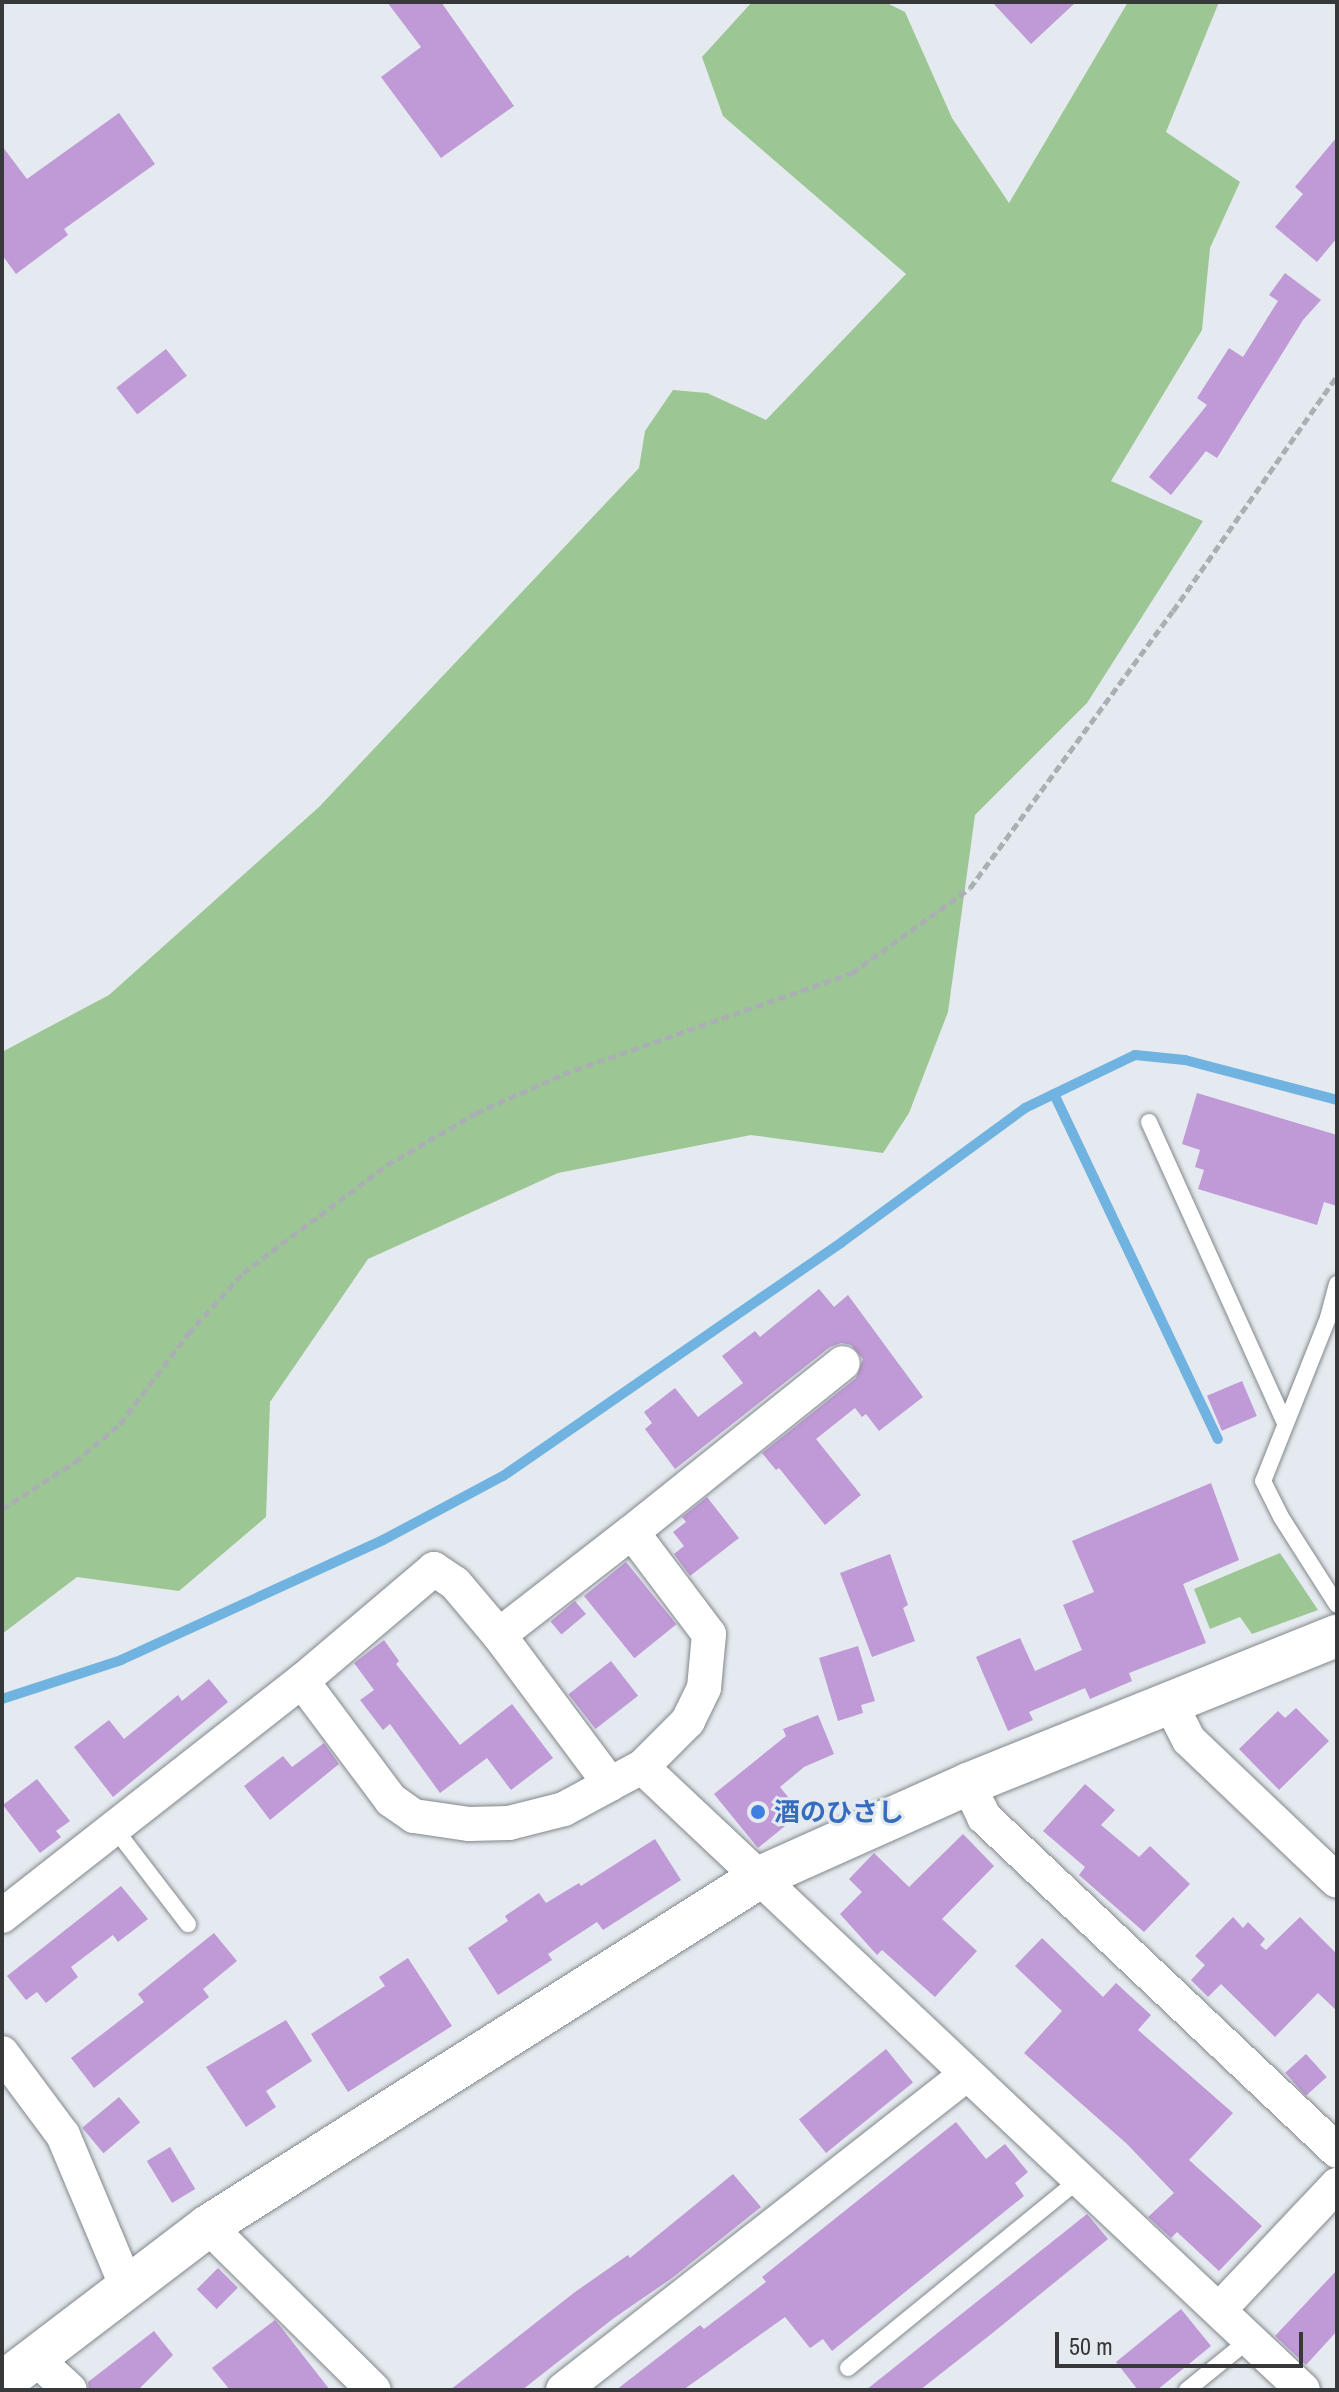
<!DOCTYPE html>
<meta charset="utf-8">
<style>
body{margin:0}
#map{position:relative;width:1339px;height:2392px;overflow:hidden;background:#e4eaef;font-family:"Archivo Narrow","Noto Sans JP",sans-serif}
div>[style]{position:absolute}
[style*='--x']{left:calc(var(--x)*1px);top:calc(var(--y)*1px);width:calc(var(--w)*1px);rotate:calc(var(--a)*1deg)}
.green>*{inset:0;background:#9cc694}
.stream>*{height:10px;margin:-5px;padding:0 5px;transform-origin:5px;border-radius:5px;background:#70b3e1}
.building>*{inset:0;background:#c099d7;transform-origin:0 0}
.path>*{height:5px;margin-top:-2.5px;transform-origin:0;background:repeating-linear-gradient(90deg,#aaafb3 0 8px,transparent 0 12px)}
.roads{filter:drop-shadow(0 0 2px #82878b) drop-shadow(0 0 2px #82878b)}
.service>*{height:16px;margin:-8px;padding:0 8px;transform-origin:8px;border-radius:8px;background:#fff}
.minor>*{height:34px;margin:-17px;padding:0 17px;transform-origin:17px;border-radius:17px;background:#fff}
.tertiary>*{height:42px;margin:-21px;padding:0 21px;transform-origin:21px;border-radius:21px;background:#fff}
.dots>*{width:22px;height:22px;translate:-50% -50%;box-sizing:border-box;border:4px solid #e4eaef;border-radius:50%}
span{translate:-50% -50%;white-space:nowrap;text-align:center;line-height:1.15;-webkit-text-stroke:6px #e4eaef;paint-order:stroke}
.shop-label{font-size:26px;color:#366cbe;font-weight:700}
.left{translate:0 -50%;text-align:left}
.frame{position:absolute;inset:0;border:4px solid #36383a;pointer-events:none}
.scale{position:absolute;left:1055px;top:2332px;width:248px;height:36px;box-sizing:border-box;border:4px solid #36383a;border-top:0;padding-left:10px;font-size:24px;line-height:28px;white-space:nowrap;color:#36383a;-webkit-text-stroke:6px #e4eaef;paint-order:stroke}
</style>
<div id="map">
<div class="green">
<i style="clip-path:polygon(752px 2px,885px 2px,905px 12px,952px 118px,1009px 203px,1128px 2px,1219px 2px,1166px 132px,1240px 182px,1210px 248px,1202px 330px,1111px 481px,1203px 521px,1087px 703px,975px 815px,948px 1012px,909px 1113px,883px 1153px,751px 1135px,558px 1173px,368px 1259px,270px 1402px,266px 1517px,179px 1591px,77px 1577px,2px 1634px,2px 1052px,109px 995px,319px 807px,639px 468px,645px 431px,673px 390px,707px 393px,766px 420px,906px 274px,723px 116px,702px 57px)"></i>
<i style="clip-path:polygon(1280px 1553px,1318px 1610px,1252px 1634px,1240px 1617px,1210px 1629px,1194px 1589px)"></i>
</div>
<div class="stream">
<i style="--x:1054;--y:1094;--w:382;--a:64.6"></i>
<i style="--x:2;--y:1699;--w:125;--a:-18.1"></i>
<i style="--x:121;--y:1660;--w:288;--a:-24.6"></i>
<i style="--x:383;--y:1540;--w:136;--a:-28.1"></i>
<i style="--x:503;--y:1476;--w:412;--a:-34.6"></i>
<i style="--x:842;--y:1242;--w:227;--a:-36.2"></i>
<i style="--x:1025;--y:1108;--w:122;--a:-25.7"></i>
<i style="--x:1135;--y:1055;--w:50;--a:5.7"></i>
<i style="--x:1185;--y:1060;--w:157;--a:14.7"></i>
</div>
<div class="building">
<i style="clip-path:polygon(387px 2px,441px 2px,514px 106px,441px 158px,381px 77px,421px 47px)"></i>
<i style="clip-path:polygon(992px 2px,1076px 2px,1031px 44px)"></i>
<i style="clip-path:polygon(119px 113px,155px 164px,64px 229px,68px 235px,16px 274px,2px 255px,2px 146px,27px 179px)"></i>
<i style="clip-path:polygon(1337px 137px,1337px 238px,1317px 262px,1275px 227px,1303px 194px,1295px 187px)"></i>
<i style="clip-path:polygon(1285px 273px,1321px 300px,1303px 320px,1217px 458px,1206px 451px,1171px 495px,1149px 477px,1207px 405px,1197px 398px,1229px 348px,1243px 357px,1278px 301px,1269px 295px)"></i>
<i style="left:166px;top:349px;width:34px;height:63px;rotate:52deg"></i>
<i style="clip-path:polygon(1197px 1093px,1337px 1135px,1337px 1206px,1324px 1202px,1317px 1225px,1198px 1189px,1204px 1170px,1195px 1167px,1200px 1150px,1182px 1144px)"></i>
<i style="clip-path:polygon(819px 1289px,834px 1307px,848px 1295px,923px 1397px,879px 1431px,866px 1414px,862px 1417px,855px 1408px,816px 1439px,861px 1495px,825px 1525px,779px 1468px,776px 1470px,762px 1453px,856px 1378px,863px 1359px,851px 1345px,841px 1343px,830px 1347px,675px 1469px,645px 1429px,652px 1423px,644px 1412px,675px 1388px,698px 1417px,743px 1383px,722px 1356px,755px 1331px,760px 1337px)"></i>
<i style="left:1242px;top:1381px;width:38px;height:38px;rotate:67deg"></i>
<i style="clip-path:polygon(1211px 1483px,1239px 1560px,1183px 1584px,1206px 1643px,1129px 1673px,1132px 1681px,1090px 1699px,1085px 1688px,1029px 1712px,1033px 1720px,1008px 1731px,976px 1657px,1020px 1638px,1035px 1671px,1082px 1650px,1063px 1605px,1094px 1592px,1072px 1541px)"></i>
<i style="clip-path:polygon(707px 1497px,739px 1538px,690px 1576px,674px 1554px,684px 1546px,673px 1532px,686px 1522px,682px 1517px)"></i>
<i style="clip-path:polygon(890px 1554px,908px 1605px,903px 1608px,915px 1641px,872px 1657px,840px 1573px)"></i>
<i style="left:626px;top:1562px;width:80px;height:54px;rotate:51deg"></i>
<i style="left:575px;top:1601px;width:17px;height:32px;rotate:50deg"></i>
<i style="clip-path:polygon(384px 1640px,399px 1661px,396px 1664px,460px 1745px,512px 1704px,553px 1758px,511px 1790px,487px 1758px,440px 1793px,390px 1724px,383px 1730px,360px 1700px,374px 1690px,354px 1663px)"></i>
<i style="clip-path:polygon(858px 1646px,875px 1701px,861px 1705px,863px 1713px,838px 1721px,819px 1658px)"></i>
<i style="left:611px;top:1661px;width:44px;height:54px;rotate:52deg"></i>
<i style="clip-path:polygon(209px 1679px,228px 1702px,113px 1797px,74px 1747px,109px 1720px,124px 1739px,178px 1695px,182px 1701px)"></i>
<i style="clip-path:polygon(1296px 1708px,1329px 1741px,1279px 1790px,1239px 1749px,1278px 1711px,1285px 1718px)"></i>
<i style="clip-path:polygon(818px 1715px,834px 1754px,804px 1767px,780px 1787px,801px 1813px,758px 1848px,714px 1794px,786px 1736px,783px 1729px)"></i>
<i style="clip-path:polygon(324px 1743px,339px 1764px,270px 1820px,244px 1786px,283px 1756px,292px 1767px)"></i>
<i style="clip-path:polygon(37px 1779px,70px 1821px,56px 1831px,61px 1837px,40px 1853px,3px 1805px)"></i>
<i style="clip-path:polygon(1085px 1784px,1115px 1810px,1101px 1825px,1139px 1857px,1150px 1846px,1190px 1884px,1144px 1932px,1079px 1875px,1085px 1867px,1043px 1831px)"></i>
<i style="clip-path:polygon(963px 1834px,994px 1866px,942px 1919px,977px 1951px,935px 1997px,882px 1950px,877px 1955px,840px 1914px,862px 1892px,849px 1879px,874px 1853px,909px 1887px)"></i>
<i style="clip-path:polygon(655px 1839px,681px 1880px,603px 1930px,597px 1922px,548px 1954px,552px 1960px,498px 1995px,468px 1948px,508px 1921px,505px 1916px,539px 1893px,546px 1903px,579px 1883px,581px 1886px)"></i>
<i style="clip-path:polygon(121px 1886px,148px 1919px,118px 1942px,113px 1935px,71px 1967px,78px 1977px,46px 2003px,37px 1992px,26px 2000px,7px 1976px)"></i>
<i style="clip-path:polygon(1233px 1917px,1243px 1928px,1248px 1922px,1265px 1939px,1260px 1945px,1266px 1950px,1300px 1917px,1337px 1954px,1337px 2011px,1318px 1993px,1275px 2037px,1221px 1984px,1208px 1997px,1191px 1980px,1205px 1965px,1195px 1956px)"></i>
<i style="clip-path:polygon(214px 1933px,237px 1961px,203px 1989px,209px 1997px,94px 2088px,71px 2058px,144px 2002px,138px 1994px)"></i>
<i style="clip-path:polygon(1042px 1938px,1103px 1997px,1116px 1983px,1151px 2015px,1138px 2030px,1233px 2113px,1189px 2160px,1262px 2226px,1219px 2271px,1177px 2232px,1171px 2238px,1148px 2217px,1174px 2193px,1127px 2144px,1024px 2053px,1062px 2011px,1015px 1966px)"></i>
<i style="clip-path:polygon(408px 1958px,452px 2026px,348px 2092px,311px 2034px,385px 1986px,379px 1977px)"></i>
<i style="clip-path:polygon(286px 2020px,312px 2061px,266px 2091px,276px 2107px,246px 2127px,206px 2067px)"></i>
<i style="left:886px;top:2049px;width:43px;height:112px;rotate:51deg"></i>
<i style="left:1306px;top:2054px;width:31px;height:28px;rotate:48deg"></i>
<i style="left:119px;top:2097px;width:33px;height:48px;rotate:50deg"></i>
<i style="clip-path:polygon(956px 2122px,986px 2159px,1005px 2144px,1028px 2172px,1015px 2183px,1024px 2196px,832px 2351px,823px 2339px,810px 2348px,785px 2317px,683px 2390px,616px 2390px,700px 2325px,704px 2329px,766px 2282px,762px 2277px)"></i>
<i style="left:170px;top:2147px;width:49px;height:27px;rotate:59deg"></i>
<i style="clip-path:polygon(733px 2174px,761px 2207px,672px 2278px,614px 2318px,522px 2390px,450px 2390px,575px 2292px,628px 2255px,630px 2258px)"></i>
<i style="clip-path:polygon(1087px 2214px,1108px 2239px,990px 2335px,920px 2390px,866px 2390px)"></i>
<i style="left:218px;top:2268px;width:28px;height:30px;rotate:45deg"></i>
<i style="clip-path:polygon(1337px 2270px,1337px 2331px,1306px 2365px,1275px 2336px)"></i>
<i style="clip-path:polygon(1181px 2309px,1211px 2346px,1157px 2390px,1138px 2390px,1116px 2362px)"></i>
<i style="clip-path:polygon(275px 2320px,280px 2326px,330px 2390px,230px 2390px,212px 2368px)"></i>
<i style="clip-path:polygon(154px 2331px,173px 2355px,138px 2390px,89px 2390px,88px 2382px)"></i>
</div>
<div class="path">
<i style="--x:2;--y:1509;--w:87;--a:-32.8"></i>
<i style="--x:75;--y:1462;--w:59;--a:-40.2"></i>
<i style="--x:120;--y:1424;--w:113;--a:-52.9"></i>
<i style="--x:188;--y:1334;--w:82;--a:-48"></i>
<i style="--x:243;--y:1273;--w:180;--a:-36.9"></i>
<i style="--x:387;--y:1165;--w:103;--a:-30.3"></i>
<i style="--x:476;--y:1113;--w:95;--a:-24.1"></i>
<i style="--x:563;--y:1074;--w:306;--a:-19.3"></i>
<i style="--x:852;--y:973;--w:145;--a:-35.8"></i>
<i style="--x:970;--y:888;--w:343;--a:-53.8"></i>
<i style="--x:1173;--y:611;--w:287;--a:-55.1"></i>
</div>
<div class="roads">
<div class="service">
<i style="--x:1149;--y:1122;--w:330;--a:65.7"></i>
<i style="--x:1337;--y:1284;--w:35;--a:105"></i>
<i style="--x:1328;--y:1318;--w:175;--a:111.7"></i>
<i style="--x:1263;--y:1481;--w:40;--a:63.4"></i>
<i style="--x:1281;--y:1517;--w:104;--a:57.5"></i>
<i style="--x:115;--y:1829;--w:120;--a:52.5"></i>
<i style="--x:848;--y:2368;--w:299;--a:-39.2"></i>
<i style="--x:1187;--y:2390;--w:81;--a:-39"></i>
</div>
<div class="minor">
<i style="--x:632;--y:1532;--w:270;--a:-38.7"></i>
<i style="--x:499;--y:1635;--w:168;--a:-37.8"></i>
<i style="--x:632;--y:1532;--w:128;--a:53"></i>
<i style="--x:709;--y:1634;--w:54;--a:95.3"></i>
<i style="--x:704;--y:1688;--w:37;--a:116"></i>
<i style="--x:688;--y:1721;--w:65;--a:135"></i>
<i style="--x:302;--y:1681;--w:149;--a:53.2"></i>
<i style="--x:391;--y:1800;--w:28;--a:35"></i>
<i style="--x:414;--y:1816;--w:56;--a:8.3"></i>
<i style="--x:469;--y:1824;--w:40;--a:-1.4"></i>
<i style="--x:509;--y:1823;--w:57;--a:-14.3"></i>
<i style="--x:564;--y:1809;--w:52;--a:-28.5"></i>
<i style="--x:1171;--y:1705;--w:39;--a:63"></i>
<i style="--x:1189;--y:1740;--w:204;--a:43.6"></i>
<i style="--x:968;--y:1784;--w:37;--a:64"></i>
<i style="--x:984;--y:1817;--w:486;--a:43.4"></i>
<i style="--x:2;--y:1916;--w:381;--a:-38.1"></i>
<i style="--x:302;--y:1681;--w:173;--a:-40.3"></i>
<i style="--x:434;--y:1569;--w:25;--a:34"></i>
<i style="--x:455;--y:1583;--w:68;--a:49.8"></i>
<i style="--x:499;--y:1635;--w:186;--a:53.3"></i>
<i style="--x:610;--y:1784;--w:36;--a:-28"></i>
<i style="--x:642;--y:1767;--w:908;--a:43.3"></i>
<i style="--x:2;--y:2053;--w:102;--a:53.4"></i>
<i style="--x:63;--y:2135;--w:165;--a:67.2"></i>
<i style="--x:208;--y:2226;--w:233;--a:44.7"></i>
<i style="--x:1219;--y:2310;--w:172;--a:-46.7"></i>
<i style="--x:35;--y:2358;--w:47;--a:42.4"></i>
<i style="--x:563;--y:2390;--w:513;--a:-38.03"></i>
</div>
<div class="tertiary">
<i style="--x:2;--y:2383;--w:259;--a:-37.3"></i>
<i style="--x:208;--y:2226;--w:653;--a:-32.3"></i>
<i style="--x:760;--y:1877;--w:228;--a:-24.1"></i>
<i style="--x:968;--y:1784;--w:398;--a:-21.9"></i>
</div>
</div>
<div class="dots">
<i style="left:758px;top:1812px;background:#3f7fe0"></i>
</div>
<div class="shop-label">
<span class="left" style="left:774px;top:1812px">酒のひさし</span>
</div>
<div class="frame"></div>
<div class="scale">50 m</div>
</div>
